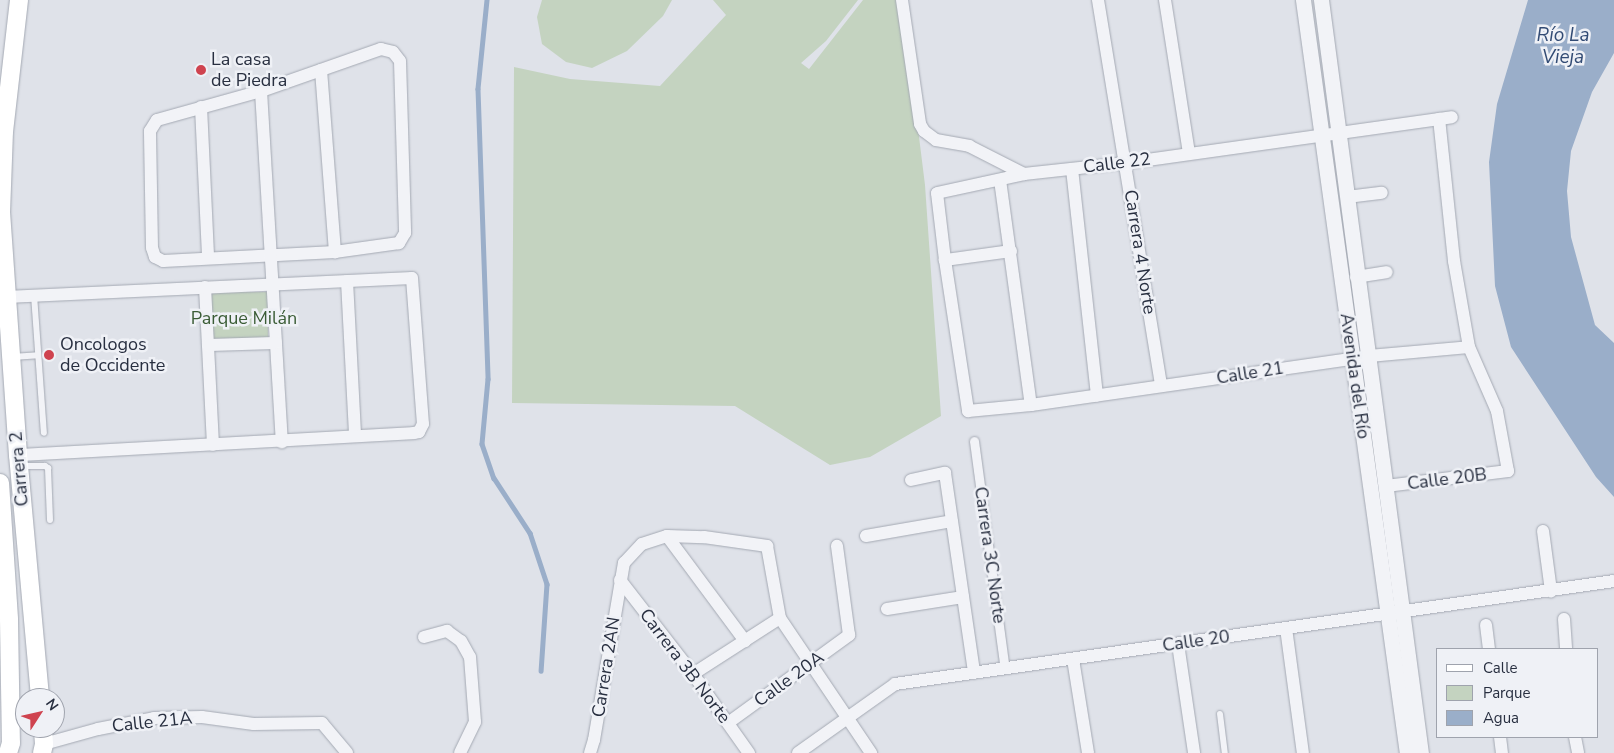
<!DOCTYPE html>
<meta charset="utf-8">
<style>
body{margin:0}
#map{position:relative;width:1614px;height:753px;overflow:hidden;background:#dfe2e9;font-family:"Nunito Sans",sans-serif}
div>[style]{position:absolute}
[style*='--x']{left:calc(var(--x)*1px);top:calc(var(--y)*1px);width:calc(var(--w)*1px);rotate:calc(var(--a)*1deg)}
.green>*{inset:0;background:#c4d3c0;transform-origin:0 0}
.water>*{inset:0;background:#9aaec9}
.stream>*{height:4.5px;margin:-2.25px;padding:0 2.25px;transform-origin:2.25px;border-radius:2.25px;background:#9aaec9}
.roads{filter:drop-shadow(0 0 1px #a4a9b3) drop-shadow(0 0 1px #a4a9b3)}
.service>*{height:6px;margin:-3px;padding:0 3px;transform-origin:3px;border-radius:3px;background:#f2f3f7}
.pedestrian>*{height:9px;margin:-4.5px;padding:0 4.5px;transform-origin:4.5px;border-radius:4.5px;background:#f2f3f7}
.minor>*{height:12px;margin:-6px;padding:0 6px;transform-origin:6px;border-radius:6px;background:#f2f3f7}
.tertiary>*{height:15px;margin:-7.5px;padding:0 7.5px;transform-origin:7.5px;border-radius:7.5px;background:#f2f3f7}
.secondary>*{height:18px;margin:-9px;padding:0 9px;transform-origin:9px;border-radius:9px;background:#fff}
.dots>*{width:14px;height:14px;translate:-50% -50%;box-sizing:border-box;border:2px solid #eff1f6;border-radius:50%}
span{translate:-50% -50%;white-space:nowrap;text-align:center;line-height:1.15;-webkit-text-stroke:5px #eff1f6;paint-order:stroke}
.poi-label{font-size:18px;color:#282f40}
.left{translate:0 -50%;text-align:left}
.street-label{font-size:18px;color:#282f40}
.park-label{font-size:18px;color:#3a5c35}
.water-label{font-size:19px;color:#324b74;font-style:italic}
.legend{position:absolute;left:1436px;top:648px;width:162px;height:90px;box-sizing:border-box;background:#eff1f6;border:1px solid #9fa3ad;margin:0;padding:6px 9px;list-style:none;font-size:15px;color:#282f40}
.legend li{display:flex;align-items:center;gap:10px;height:25px}
.legend b{width:25px;border:1px solid #9fa3ad}
.north{position:absolute;left:15px;top:688px;width:50px;height:50px;box-sizing:border-box;background:#eff1f6;border:1px solid #9fa3ad;border-radius:50%;rotate:55deg;font-size:14px;font-weight:700;line-height:20px;text-align:center;color:#282f40}
.north::after{content:'';display:block;margin:auto;width:18px;height:22px;background:#cf434f;clip-path:polygon(50% 0,100% 100%,50% 72%,0 100%)}
</style>
<div id="map">
<div class="green">
<i style="clip-path:polygon(542px 0,672px 0,663px 16px,627px 51px,592px 68px,566px 62px,542px 44px,537px 17px)"></i>
<i style="clip-path:polygon(713px 0,858px 0,826px 41px,801px 63px,809px 69px,863px 0,902px 0,925px 185px,941px 416px,870px 457px,830px 465px,735px 406px,512px 403px,514px 67px,570px 79px,660px 86px,726px 15px)"></i>
<i style="left:211px;top:292px;width:57px;height:53px"></i>
</div>
<div class="water">
<i style="clip-path:polygon(1528px 0,1614px 0,1614px 53px,1592px 92px,1571px 151px,1567px 191px,1571px 237px,1595px 325px,1614px 343px,1614px 497px,1596px 477px,1511px 347px,1495px 286px,1489px 162px,1497px 104px)"></i>
</div>
<div class="stream">
<i style="--x:487;--y:0;--w:89;--a:95.8"></i>
<i style="--x:478;--y:89;--w:290;--a:88"></i>
<i style="--x:488;--y:379;--w:65;--a:95.3"></i>
<i style="--x:482;--y:444;--w:36;--a:71"></i>
<i style="--x:494;--y:478;--w:66;--a:56.8"></i>
<i style="--x:530;--y:533;--w:54;--a:71.6"></i>
<i style="--x:547;--y:584;--w:87;--a:93.9"></i>
</div>
<div class="roads">
<div class="service">
<i style="--x:34;--y:295;--w:138;--a:85.9"></i>
<i style="--x:12;--y:357;--w:26;--a:-4"></i>
<i style="--x:20;--y:466;--w:25;--a:0"></i>
<i style="--x:45;--y:466;--w:4;--a:34"></i>
<i style="--x:48;--y:468;--w:52;--a:87.8"></i>
<i style="--x:1220;--y:714;--w:39;--a:83"></i>
</div>
<div class="pedestrian">
<i style="--x:974;--y:441;--w:230;--a:82.3"></i>
</div>
<div class="minor">
<i style="--x:902;--y:0;--w:125;--a:81.7"></i>
<i style="--x:920;--y:124;--w:8;--a:60"></i>
<i style="--x:924;--y:131;--w:15;--a:37"></i>
<i style="--x:936;--y:140;--w:34;--a:10"></i>
<i style="--x:969;--y:146;--w:62;--a:27"></i>
<i style="--x:1024;--y:174;--w:103;--a:-6.2"></i>
<i style="--x:1126;--y:163;--w:329;--a:-8"></i>
<i style="--x:1098;--y:0;--w:391;--a:80.7"></i>
<i style="--x:1165;--y:0;--w:155;--a:81.1"></i>
<i style="--x:381;--y:49;--w:12;--a:14"></i>
<i style="--x:393;--y:52;--w:11;--a:52"></i>
<i style="--x:400;--y:61;--w:172;--a:88.3"></i>
<i style="--x:405;--y:233;--w:12;--a:121"></i>
<i style="--x:399;--y:243;--w:65;--a:172"></i>
<i style="--x:335;--y:252;--w:172;--a:177"></i>
<i style="--x:163;--y:261;--w:9;--a:-153"></i>
<i style="--x:155;--y:257;--w:9;--a:-108"></i>
<i style="--x:152;--y:248;--w:117;--a:-91"></i>
<i style="--x:150;--y:131;--w:13;--a:-58"></i>
<i style="--x:157;--y:120;--w:108;--a:-15.6"></i>
<i style="--x:261;--y:91;--w:127;--a:-19.3"></i>
<i style="--x:321;--y:70;--w:183;--a:85.6"></i>
<i style="--x:261;--y:91;--w:352;--a:86.6"></i>
<i style="--x:201;--y:107;--w:151;--a:87.3"></i>
<i style="--x:1072;--y:169;--w:228;--a:83.7"></i>
<i style="--x:1000;--y:180;--w:227;--a:82.2"></i>
<i style="--x:1347;--y:197;--w:35;--a:-7"></i>
<i style="--x:1011;--y:251;--w:67;--a:172.2"></i>
<i style="--x:945;--y:260;--w:67;--a:-96.8"></i>
<i style="--x:937;--y:193;--w:89;--a:-12.3"></i>
<i style="--x:945;--y:260;--w:153;--a:81.3"></i>
<i style="--x:968;--y:411;--w:63;--a:-5.4"></i>
<i style="--x:1031;--y:405;--w:342;--a:-8.2"></i>
<i style="--x:1369;--y:356;--w:100;--a:-5.1"></i>
<i style="--x:1356;--y:277;--w:31;--a:-9"></i>
<i style="--x:347;--y:281;--w:155;--a:87"></i>
<i style="--x:205;--y:287;--w:158;--a:87.1"></i>
<i style="--x:7;--y:297;--w:405;--a:-2.7"></i>
<i style="--x:412;--y:278;--w:146;--a:85.7"></i>
<i style="--x:423;--y:424;--w:9;--a:117"></i>
<i style="--x:419;--y:432;--w:5;--a:169"></i>
<i style="--x:414;--y:433;--w:397;--a:176.8"></i>
<i style="--x:208;--y:345;--w:68;--a:-1.7"></i>
<i style="--x:911;--y:480;--w:35;--a:-12"></i>
<i style="--x:945;--y:473;--w:202;--a:81.7"></i>
<i style="--x:1386;--y:486;--w:123;--a:-7"></i>
<i style="--x:1508;--y:471;--w:61;--a:-100.4"></i>
<i style="--x:1497;--y:411;--w:70;--a:-113.6"></i>
<i style="--x:1469;--y:347;--w:87;--a:-99.9"></i>
<i style="--x:1454;--y:261;--w:143;--a:-96"></i>
<i style="--x:1543;--y:531;--w:61;--a:82.4"></i>
<i style="--x:667;--y:536;--w:131;--a:53.4"></i>
<i style="--x:866;--y:536;--w:87;--a:-9.9"></i>
<i style="--x:620;--y:580;--w:119;--a:52.2"></i>
<i style="--x:693;--y:674;--w:97;--a:54.7"></i>
<i style="--x:887;--y:609;--w:77;--a:-9"></i>
<i style="--x:1564;--y:619;--w:30;--a:86"></i>
<i style="--x:1486;--y:625;--w:24;--a:83"></i>
<i style="--x:1286;--y:628;--w:126;--a:82.3"></i>
<i style="--x:424;--y:637;--w:24;--a:-15"></i>
<i style="--x:447;--y:631;--w:17;--a:36"></i>
<i style="--x:461;--y:641;--w:18;--a:61"></i>
<i style="--x:470;--y:657;--w:65;--a:85.6"></i>
<i style="--x:475;--y:722;--w:34;--a:116"></i>
<i style="--x:1178;--y:644;--w:110;--a:81.6"></i>
<i style="--x:1073;--y:659;--w:95;--a:80.9"></i>
<i style="--x:693;--y:674;--w:103;--a:-32.8"></i>
<i style="--x:728;--y:723;--w:150;--a:-36"></i>
<i style="--x:849;--y:635;--w:90;--a:-97.7"></i>
<i style="--x:1500;--y:737;--w:16;--a:83"></i>
<i style="--x:1575;--y:737;--w:16;--a:79"></i>
<i style="--x:44;--y:744;--w:56;--a:-15.5"></i>
<i style="--x:98;--y:729;--w:57;--a:-11.1"></i>
<i style="--x:154;--y:718;--w:48;--a:-1.2"></i>
<i style="--x:202;--y:717;--w:52;--a:7.7"></i>
<i style="--x:254;--y:724;--w:68;--a:-0.8"></i>
<i style="--x:322;--y:723;--w:39;--a:50"></i>
<i style="--x:590;--y:753;--w:14;--a:-73"></i>
<i style="--x:594;--y:740;--w:180;--a:-80.4"></i>
<i style="--x:624;--y:563;--w:26;--a:-47"></i>
<i style="--x:642;--y:544;--w:26;--a:-18"></i>
<i style="--x:667;--y:536;--w:37;--a:2"></i>
<i style="--x:704;--y:537;--w:64;--a:8.1"></i>
<i style="--x:767;--y:546;--w:73;--a:79.8"></i>
<i style="--x:780;--y:618;--w:163;--a:56"></i>
<i style="--x:798;--y:753;--w:119;--a:-35.4"></i>
<i style="--x:895;--y:684;--w:726;--a:-8.15"></i>
</div>
<div class="tertiary">
<i style="--x:1303;--y:0;--w:760;--a:82.14"></i>
<i style="--x:1321;--y:0;--w:760;--a:82.44"></i>
</div>
<div class="secondary">
<i style="--x:19;--y:0;--w:132;--a:96.5"></i>
<i style="--x:4;--y:131;--w:81;--a:92.1"></i>
<i style="--x:1;--y:212;--w:244;--a:86"></i>
<i style="--x:18;--y:455;--w:244;--a:84.8"></i>
<i style="--x:0;--y:483;--w:137;--a:86.2"></i>
<i style="--x:9;--y:620;--w:123;--a:89.1"></i>
<i style="--x:11;--y:743;--w:10;--a:107"></i>
<i style="--x:42;--y:753;--w:9;--a:-77"></i>
<i style="--x:44;--y:744;--w:16;--a:-94"></i>
</div>
</div>
<div class="dots">
<i style="left:201px;top:70px;background:#cf434f"></i>
<i style="left:49px;top:355px;background:#cf434f"></i>
</div>
<div class="poi-label">
<span class="left" style="left:211px;top:70px">La casa<br>de Piedra</span>
<span class="left" style="left:60px;top:355px">Oncologos<br>de Occidente</span>
</div>
<div class="street-label">
<span style="left:1117px;top:163px;rotate:-7deg">Calle 22</span>
<span style="left:1140px;top:252px;rotate:81deg">Carrera 4 Norte</span>
<span style="left:1250px;top:373px;rotate:-9deg">Calle 21</span>
<span style="left:1355px;top:376px;rotate:82deg">Avenida del Río</span>
<span style="left:19px;top:469px;rotate:-95deg">Carrera 2</span>
<span style="left:1447px;top:479px;rotate:-7deg">Calle 20B</span>
<span style="left:990px;top:555px;rotate:82deg">Carrera 3C Norte</span>
<span style="left:1196px;top:641px;rotate:-8deg">Calle 20</span>
<span style="left:685px;top:666px;rotate:53deg">Carrera 3B Norte</span>
<span style="left:606px;top:667px;rotate:-81deg">Carrera 2AN</span>
<span style="left:789px;top:679px;rotate:-36deg">Calle 20A</span>
<span style="left:152px;top:722px;rotate:-6deg">Calle 21A</span>
</div>
<div class="park-label">
<span style="left:244px;top:318px">Parque Milán</span>
</div>
<div class="water-label">
<span style="left:1563px;top:47px">Río La<br>Vieja</span>
</div>
<ul class="legend">
<li><b style="height:6px;background:#fff"></b>Calle</li>
<li><b style="height:14px;background:#c4d3c0"></b>Parque</li>
<li><b style="height:14px;background:#9aaec9"></b>Agua</li>
</ul>
<div class="north">N</div>
</div>
